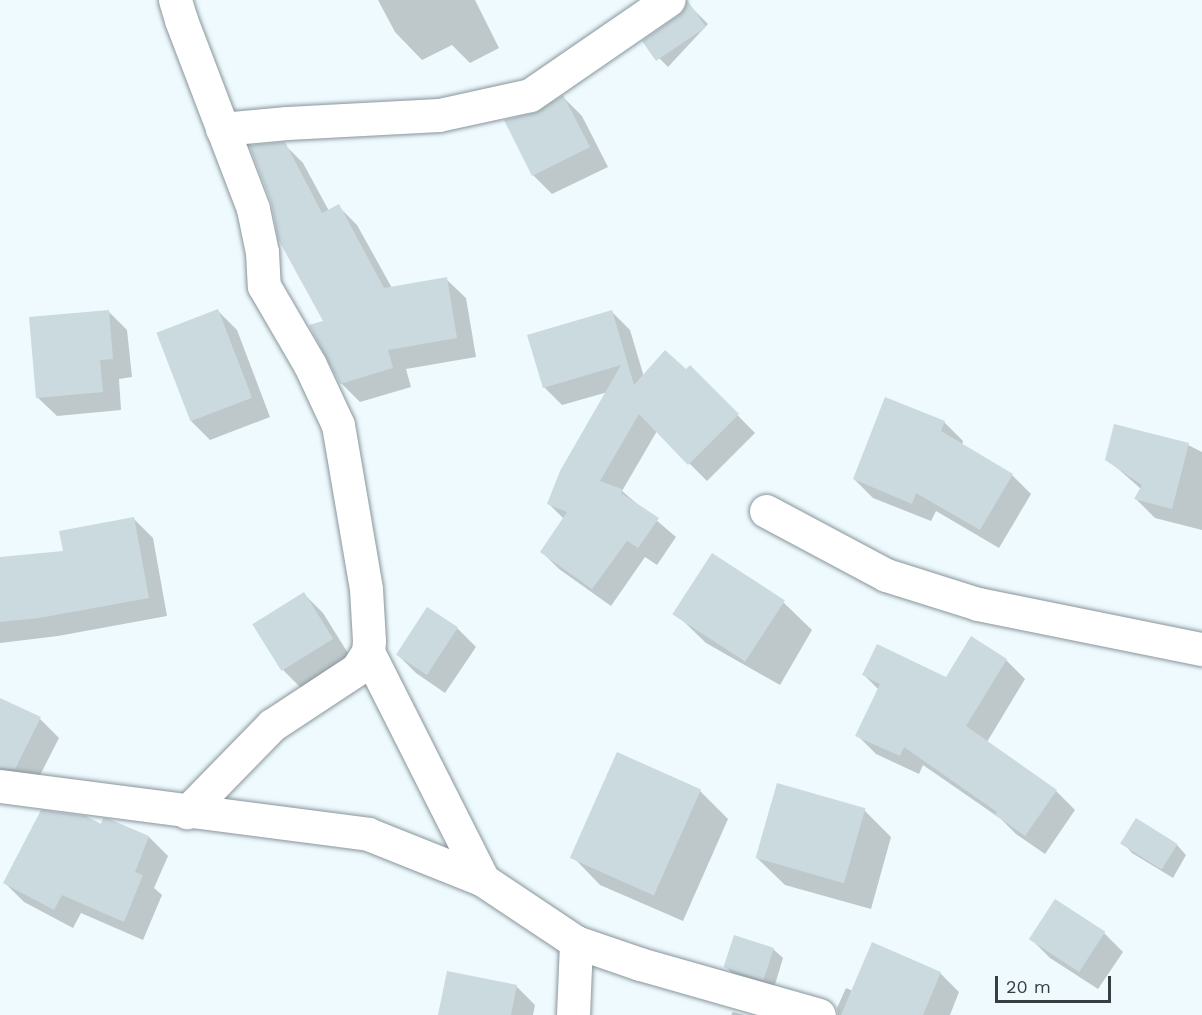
<!DOCTYPE html>
<style>
body{margin:0}
#map{position:relative;width:1202px;height:1015px;overflow:hidden;background:#eefafe;font-family:"Work Sans",sans-serif}
div>[style]{position:absolute}
[style*='--x']{left:calc(var(--x)*1px);top:calc(var(--y)*1px);width:calc(var(--w)*1px);rotate:calc(var(--a)*1deg)}
.shadow>*{inset:0;background:#0003}
.building>*{inset:0;background:#cbdadf;transform-origin:0 0}
.roads{filter:drop-shadow(0 0 2px #88959a) drop-shadow(0 0 2px #88959a)}
.minor>*{height:33px;margin:-16.5px;padding:0 16.5px;transform-origin:16.5px;border-radius:16.5px;background:#fff}
span{translate:-50% -50%;white-space:nowrap;text-align:center;line-height:1.15;-webkit-text-stroke:5px #eefafe;paint-order:stroke}
.scale{position:absolute;left:995px;top:976px;width:116px;height:27px;box-sizing:border-box;border:3px solid #383e40;border-top:0;padding-left:8px;font-size:18px;line-height:21px;white-space:nowrap;color:#383e40;-webkit-text-stroke:4px #eefafe;paint-order:stroke}
</style>
<div id="map">
<div class="shadow">
<i style="clip-path:polygon(378px 0,475px 0,499px 48px,470px 63px,452px 45px,422px 60px,395px 32px)"></i>
<i style="clip-path:polygon(687px 3px,708px 24px,668px 67px,649px 48px,680px 17px)"></i>
<i style="clip-path:polygon(563px 97px,582px 116px,608px 167px,552px 194px,533px 175px,535px 115px)"></i>
<i style="clip-path:polygon(284px 144px,303px 163px,329px 211px,338px 206px,357px 225px,392px 288px,446px 279px,466px 298px,476px 357px,406px 369px,411px 387px,360px 402px,341px 383px)"></i>
<i style="clip-path:polygon(108px 311px,127px 330px,132px 377px,119px 379px,121px 410px,57px 416px,37px 397px)"></i>
<i style="clip-path:polygon(218px 311px,237px 330px,270px 417px,210px 440px,191px 421px)"></i>
<i style="clip-path:polygon(612px 312px,630px 330px,644px 377px,686px 371px,690px 367px,755px 433px,707px 481px,657px 431px,622px 491px,676px 537px,657px 565px,645px 557px,611px 606px,559px 569px,542px 552px,564px 519px,549px 504px,608px 392px,562px 405px,544px 387px)"></i>
<i style="clip-path:polygon(944px 422px,963px 441px,962px 445px,1012px 475px,1031px 494px,999px 548px,936px 511px,931px 521px,873px 498px,854px 479px)"></i>
<i style="clip-path:polygon(1188px 445px,1202px 452px,1202px 530px,1155px 518px,1136px 499px,1141px 489px,1107px 459px)"></i>
<i style="clip-path:polygon(134px 519px,153px 538px,167px 616px,58px 636px,0 643px,0 559px,65px 552px)"></i>
<i style="clip-path:polygon(304px 594px,323px 613px,351px 658px,301px 688px,282px 669px,254px 625px)"></i>
<i style="clip-path:polygon(784px 603px,812px 630px,780px 685px,706px 643px,678px 616px)"></i>
<i style="clip-path:polygon(457px 628px,476px 647px,445px 693px,416px 673px,397px 654px)"></i>
<i style="clip-path:polygon(1006px 660px,1025px 679px,987px 742px,1056px 791px,1075px 810px,1045px 854px,1016px 834px,1001px 819px,923px 765px,919px 774px,876px 754px,857px 735px,879px 690px,864px 675px,947px 679px)"></i>
<i style="clip-path:polygon(0 699px,40px 719px,59px 738px,34px 787px,0 771px)"></i>
<i style="clip-path:polygon(700px 791px,728px 819px,683px 921px,600px 885px,573px 857px)"></i>
<i style="clip-path:polygon(864px 810px,891px 837px,871px 909px,785px 885px,757px 858px)"></i>
<i style="clip-path:polygon(108px 821px,149px 837px,168px 856px,154px 888px,162px 895px,143px 940px,81px 913px,73px 928px,24px 902px,5px 883px)"></i>
<i style="clip-path:polygon(1123px 843px,1177px 845px,1186px 855px,1173px 878px,1132px 853px)"></i>
<i style="clip-path:polygon(1104px 933px,1123px 952px,1098px 989px,1050px 958px,1031px 939px)"></i>
<i style="clip-path:polygon(773px 949px,783px 958px,774px 988px,735px 976px,726px 967px)"></i>
<i style="clip-path:polygon(940px 973px,959px 992px,950px 1015px,838px 1015px,837px 1008px,846px 988px,853px 991px)"></i>
<i style="clip-path:polygon(516px 986px,535px 1005px,533px 1015px,440px 1015px)"></i>
<i style="clip-path:polygon(733px 1012px,745px 1015px,731px 1015px)"></i>
</div>
<div class="building">
<i style="clip-path:polygon(687px 0,706px 27px,656px 61px,642px 41px,679px 15px)"></i>
<i style="clip-path:polygon(563px 95px,590px 147px,532px 176px,504px 120px,534px 113px)"></i>
<i style="clip-path:polygon(285px 142px,322px 213px,339px 204px,384px 288px,447px 277px,457px 338px,388px 350px,393px 368px,340px 384px,309px 325px,323px 321px,278px 239px,271px 202px,249px 145px)"></i>
<i style="left:218px;top:309px;width:95px;height:66px;rotate:69deg"></i>
<i style="clip-path:polygon(109px 310px,113px 359px,100px 360px,103px 392px,36px 398px,29px 317px)"></i>
<i style="clip-path:polygon(612px 310px,634px 385px,665px 350px,686px 369px,690px 365px,739px 414px,688px 465px,639px 414px,600px 481px,622px 489px,621px 493px,659px 518px,638px 548px,627px 541px,592px 589px,540px 552px,567px 512px,547px 504px,560px 471px,621px 365px,543px 388px,527px 335px)"></i>
<i style="clip-path:polygon(885px 397px,945px 421px,941px 431px,1013px 474px,980px 530px,916px 493px,912px 504px,853px 479px)"></i>
<i style="clip-path:polygon(1114px 424px,1189px 443px,1172px 509px,1134px 499px,1142px 485px,1105px 460px)"></i>
<i style="clip-path:polygon(134px 517px,149px 598px,39px 618px,0 622px,0 557px,63px 551px,59px 531px)"></i>
<i style="left:712px;top:553px;width:87px;height:73px;rotate:33deg"></i>
<i style="left:304px;top:592px;width:55px;height:61px;rotate:58deg"></i>
<i style="left:427px;top:607px;width:37px;height:57px;rotate:33deg"></i>
<i style="clip-path:polygon(971px 636px,1007px 659px,966px 726px,1057px 790px,1025px 836px,995px 815px,997px 812px,904px 747px,900px 756px,855px 736px,880px 684px,862px 675px,877px 644px,946px 677px)"></i>
<i style="clip-path:polygon(0 698px,41px 717px,15px 769px,0 768px)"></i>
<i style="left:617px;top:752px;width:92px;height:116px;rotate:24deg"></i>
<i style="left:777px;top:783px;width:92px;height:78px;rotate:16deg"></i>
<i style="clip-path:polygon(41px 810px,86px 816px,101px 824px,103px 818px,109px 819px,149px 836px,135px 872px,143px 875px,124px 922px,62px 895px,54px 910px,3px 883px)"></i>
<i style="left:1136px;top:818px;width:49px;height:30px;rotate:32deg"></i>
<i style="left:1055px;top:899px;width:60px;height:48px;rotate:33deg"></i>
<i style="left:734px;top:935px;width:42px;height:34px;rotate:18deg"></i>
<i style="clip-path:polygon(872px 942px,941px 972px,923px 1015px,841px 1015px)"></i>
<i style="clip-path:polygon(447px 971px,517px 985px,511px 1015px,438px 1015px)"></i>
</div>
<div class="roads">
<div class="minor">
<i style="--x:175;--y:0;--w:21;--a:73"></i>
<i style="--x:181;--y:20;--w:202;--a:69.1"></i>
<i style="--x:253;--y:209;--w:44;--a:78.2"></i>
<i style="--x:262;--y:252;--w:34;--a:87"></i>
<i style="--x:264;--y:286;--w:91;--a:59.8"></i>
<i style="--x:310;--y:365;--w:66;--a:65"></i>
<i style="--x:338;--y:425;--w:166;--a:80.3"></i>
<i style="--x:366;--y:589;--w:52;--a:86.7"></i>
<i style="--x:369;--y:641;--w:11;--a:95"></i>
<i style="--x:368;--y:652;--w:20;--a:123"></i>
<i style="--x:357;--y:669;--w:102;--a:146.6"></i>
<i style="--x:272;--y:725;--w:122;--a:134.3"></i>
<i style="--x:222;--y:129;--w:65;--a:-5.3"></i>
<i style="--x:287;--y:123;--w:152;--a:-3"></i>
<i style="--x:439;--y:115;--w:93;--a:-12.4"></i>
<i style="--x:530;--y:95;--w:168;--a:-34.5"></i>
<i style="--x:766;--y:511;--w:136;--a:28.1"></i>
<i style="--x:886;--y:575;--w:96;--a:17.5"></i>
<i style="--x:978;--y:604;--w:228;--a:11.4"></i>
<i style="--x:368;--y:652;--w:255;--a:63.2"></i>
<i style="--x:0;--y:786;--w:371;--a:7.4"></i>
<i style="--x:368;--y:834;--w:124;--a:21.8"></i>
<i style="--x:483;--y:880;--w:112;--a:33.7"></i>
<i style="--x:576;--y:942;--w:68;--a:19"></i>
<i style="--x:640;--y:964;--w:186;--a:15.9"></i>
<i style="--x:573;--y:1015;--w:73;--a:-87.6"></i>
</div>
</div>
<div class="scale">20 m</div>
</div>
